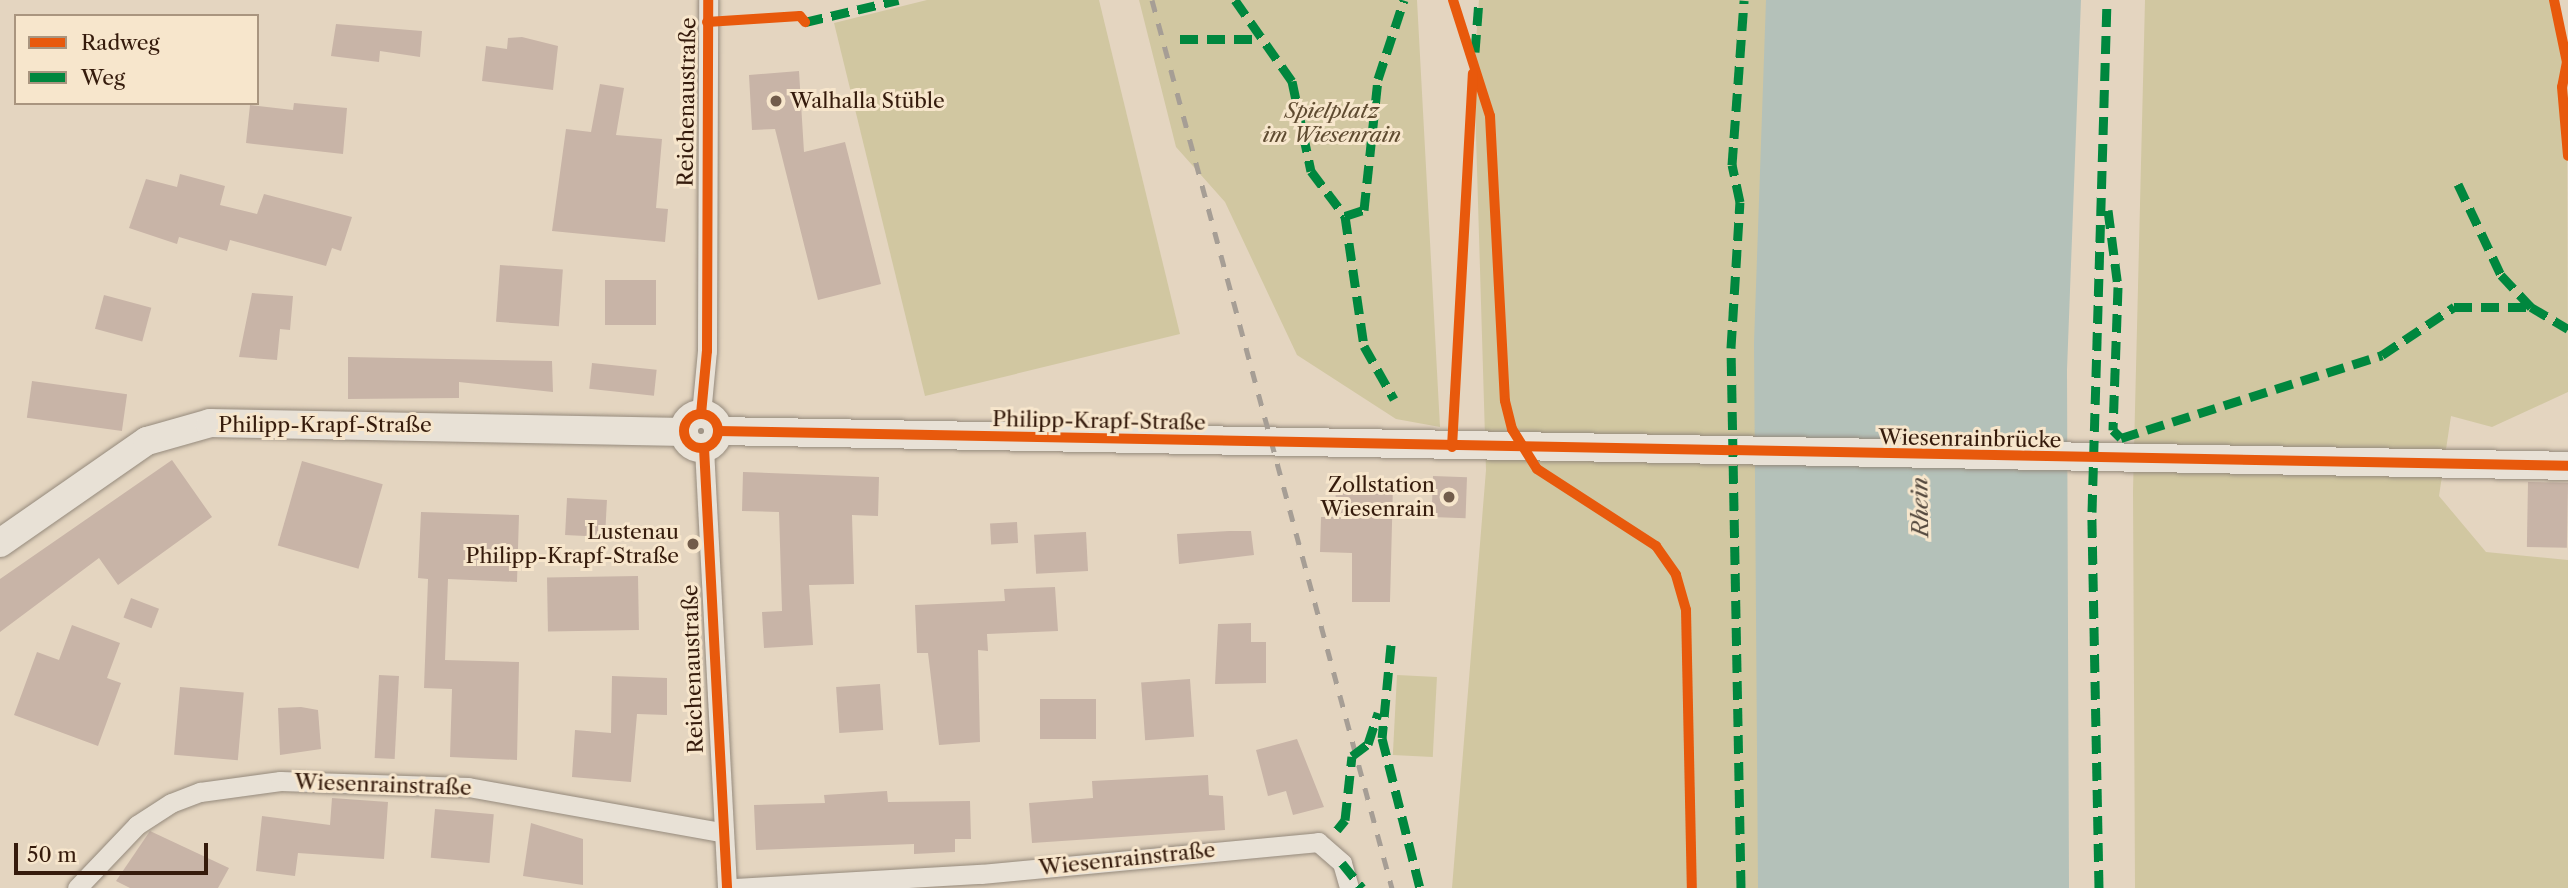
<!DOCTYPE html>
<meta charset="utf-8">
<style>
body{margin:0}
#map{position:relative;width:2568px;height:888px;overflow:hidden;background:#e4d5c0;font-family:"Libre Caslon Text",serif}
div>[style]{position:absolute}
[style*='--x']{left:calc(var(--x)*1px);top:calc(var(--y)*1px);width:calc(var(--w)*1px);rotate:calc(var(--a)*1deg)}
.green>*{inset:0;background:#d1c7a1;transform-origin:0 0}
.water>*{inset:0;background:#b4c1b9}
.building>*{inset:0;background:#c8b4a7;transform-origin:0 0}
.roads{filter:drop-shadow(0 0 2px #958a7c) drop-shadow(0 0 2px #958a7c)}
.street>*{height:19px;margin:-9.5px;padding:0 9.5px;transform-origin:9.5px;border-radius:9.5px;background:#e8e1d6}
.secondary>*{height:28px;margin:-14px;padding:0 14px;transform-origin:14px;border-radius:14px;background:#e8e1d6}
.secondary>.ring{margin:-14px;padding:0;box-sizing:content-box;background:none;border:28px solid #e8e1d6;border-radius:50%}
.rail>*{height:5px;margin-top:-2.5px;transform-origin:0;background:repeating-linear-gradient(90deg,#a69e95 0 12px,transparent 0 24px)}
.quiet>*{height:9px;margin-top:-4.5px;transform-origin:0;background:repeating-linear-gradient(90deg,#00873e 0 18px,transparent 0 27px)}
.cycleway>*{height:10px;margin:-5px;padding:0 5px;transform-origin:5px;border-radius:5px;background:#e8590c}
.cycleway>.ring{margin:-5px;padding:0;box-sizing:content-box;background:none;border:10px solid #e8590c;border-radius:50%}
.dots>*{width:19px;height:19px;translate:-50% -50%;box-sizing:border-box;border:4px solid #f7e6cc;border-radius:50%}
span{translate:-50% -50%;white-space:nowrap;text-align:center;line-height:1.15;-webkit-text-stroke:6px #f7e6cc;paint-order:stroke}
.poi-label{font-size:21px;color:#351b0c}
.left{translate:0 -50%;text-align:left}
.right{translate:-100% -50%;text-align:right}
.street-label{font-size:21px;color:#351b0c}
.park-label{font-size:21px;color:#5f4b31;font-style:italic}
.water-label{font-size:23px;color:#554a3f;font-style:italic}
.legend{position:absolute;left:14px;top:14px;width:245px;height:91px;box-sizing:border-box;background:#f7e6cc;border:2px solid #a9957f;margin:0;padding:9px 12px;list-style:none;font-size:21px;color:#351b0c}
.legend li{display:flex;align-items:center;gap:14px;height:35px}
.legend b{width:35px;border:2px solid #a9957f}
.scale{position:absolute;left:14px;top:843px;width:194px;height:32px;box-sizing:border-box;border:4px solid #351b0c;border-top:0;padding-left:9px;font-size:21px;line-height:24px;white-space:nowrap;color:#351b0c;-webkit-text-stroke:5px #f7e6cc;paint-order:stroke}
</style>
<div id="map">
<div class="green">
<i style="clip-path:polygon(927px 0,1099px 0,1180px 334px,925px 396px,834px 23px)"></i>
<i style="clip-path:polygon(1139px 0,1417px 0,1440px 427px,1396px 419px,1297px 355px,1225px 202px,1176px 147px)"></i>
<i style="clip-path:polygon(1479px 0,1770px 0,1761px 888px,1452px 888px,1486px 470px,1474px 69px)"></i>
<i style="clip-path:polygon(2145px 0,2554px 0,2567px 62px,2568px 392px,2492px 427px,2451px 416px,2439px 496px,2486px 552px,2568px 560px,2568px 888px,2135px 888px,2133px 491px)"></i>
<i style="left:1397px;top:675px;width:40px;height:80px;rotate:3deg"></i>
</div>
<div class="water">
<i style="clip-path:polygon(1766px 0,2081px 0,2067px 370px,2069px 888px,1758px 888px,1754px 343px)"></i>
</div>
<div class="building">
<i style="clip-path:polygon(336px 24px,422px 31px,420px 57px,380px 51px,379px 62px,331px 56px)"></i>
<i style="clip-path:polygon(522px 37px,558px 46px,553px 90px,482px 81px,486px 46px,507px 49px,508px 38px)"></i>
<i style="clip-path:polygon(799px 71px,804px 152px,845px 142px,881px 284px,818px 300px,775px 129px,752px 130px,749px 75px)"></i>
<i style="clip-path:polygon(600px 84px,624px 88px,616px 135px,662px 139px,656px 208px,668px 209px,665px 242px,552px 231px,566px 129px,591px 132px)"></i>
<i style="clip-path:polygon(294px 103px,347px 108px,343px 154px,246px 143px,250px 105px,293px 110px)"></i>
<i style="clip-path:polygon(180px 174px,225px 186px,220px 205px,257px 214px,264px 194px,352px 217px,341px 251px,332px 248px,326px 266px,230px 240px,227px 251px,179px 237px,177px 244px,129px 228px,146px 179px,177px 187px)"></i>
<i style="left:500px;top:265px;width:63px;height:57px;rotate:4deg"></i>
<i style="left:605px;top:280px;width:51px;height:45px"></i>
<i style="clip-path:polygon(252px 293px,293px 296px,290px 330px,280px 329px,277px 360px,239px 357px)"></i>
<i style="left:104px;top:295px;width:49px;height:35px;rotate:15deg"></i>
<i style="clip-path:polygon(348px 357px,552px 361px,553px 392px,459px 382px,459px 398px,348px 399px)"></i>
<i style="left:592px;top:363px;width:65px;height:26px;rotate:6deg"></i>
<i style="left:32px;top:381px;width:96px;height:37px;rotate:8deg"></i>
<i style="clip-path:polygon(172px 460px,212px 517px,118px 585px,99px 558px,0 632px,0 579px)"></i>
<i style="left:302px;top:461px;width:84px;height:88px;rotate:16deg"></i>
<i style="clip-path:polygon(743px 472px,879px 477px,878px 516px,852px 515px,854px 584px,809px 585px,813px 645px,764px 648px,762px 612px,782px 611px,779px 512px,742px 511px)"></i>
<i style="left:1433px;top:476px;width:34px;height:41px;rotate:2deg"></i>
<i style="left:2528px;top:482px;width:40px;height:65px;rotate:1deg"></i>
<i style="clip-path:polygon(1336px 484px,1393px 485px,1390px 602px,1352px 602px,1352px 553px,1320px 552px,1321px 517px,1335px 517px)"></i>
<i style="left:567px;top:498px;width:40px;height:37px;rotate:3deg"></i>
<i style="clip-path:polygon(421px 512px,519px 515px,517px 582px,448px 579px,445px 660px,519px 662px,517px 760px,450px 757px,452px 689px,424px 688px,428px 579px,418px 578px)"></i>
<i style="left:1017px;top:522px;width:21px;height:27px;rotate:87deg"></i>
<i style="clip-path:polygon(1229px 531px,1251px 531px,1254px 555px,1179px 564px,1177px 534px)"></i>
<i style="left:1086px;top:532px;width:39px;height:52px;rotate:87deg"></i>
<i style="left:638px;top:576px;width:54px;height:91px;rotate:89deg"></i>
<i style="clip-path:polygon(1055px 587px,1058px 631px,987px 634px,988px 651px,978px 650px,980px 742px,939px 745px,928px 653px,917px 653px,915px 605px,1005px 601px,1004px 589px)"></i>
<i style="left:131px;top:598px;width:30px;height:21px;rotate:21deg"></i>
<i style="clip-path:polygon(1251px 623px,1251px 642px,1266px 642px,1266px 683px,1215px 684px,1218px 624px)"></i>
<i style="clip-path:polygon(72px 625px,120px 643px,107px 678px,121px 683px,98px 746px,14px 715px,37px 652px,59px 660px)"></i>
<i style="left:379px;top:675px;width:20px;height:83px;rotate:3deg"></i>
<i style="clip-path:polygon(612px 676px,667px 678px,667px 715px,637px 714px,631px 782px,572px 777px,575px 730px,611px 733px)"></i>
<i style="left:1190px;top:679px;width:58px;height:49px;rotate:86deg"></i>
<i style="left:880px;top:684px;width:46px;height:44px;rotate:86deg"></i>
<i style="left:180px;top:687px;width:64px;height:68px;rotate:5deg"></i>
<i style="left:1040px;top:699px;width:56px;height:40px"></i>
<i style="clip-path:polygon(301px 707px,318px 710px,321px 749px,280px 755px,278px 708px)"></i>
<i style="clip-path:polygon(1297px 739px,1324px 807px,1293px 815px,1286px 791px,1268px 796px,1256px 750px)"></i>
<i style="clip-path:polygon(1208px 775px,1209px 795px,1223px 796px,1225px 830px,1032px 843px,1029px 803px,1093px 798px,1092px 781px)"></i>
<i style="clip-path:polygon(887px 791px,888px 802px,970px 801px,971px 839px,955px 839px,955px 852px,914px 854px,914px 844px,756px 850px,754px 805px,825px 803px,824px 795px)"></i>
<i style="clip-path:polygon(332px 798px,388px 802px,384px 859px,298px 853px,295px 876px,256px 871px,262px 816px,330px 825px)"></i>
<i style="left:435px;top:809px;width:59px;height:49px;rotate:5deg"></i>
<i style="clip-path:polygon(531px 823px,583px 839px,583px 885px,523px 876px)"></i>
<i style="clip-path:polygon(150px 831px,229px 868px,218px 888px,130px 888px,116px 881px)"></i>
</div>
<div class="roads">
<div class="street">
<i style="--x:701;--y:414;--w:63;--a:-84.6"></i>
<i style="--x:707;--y:351;--w:351;--a:-89.8"></i>
<i style="--x:704;--y:448;--w:441;--a:87"></i>
<i style="--x:77;--y:888;--w:87;--a:-46.4"></i>
<i style="--x:137;--y:825;--w:40;--a:-32.9"></i>
<i style="--x:171;--y:803;--w:31;--a:-21"></i>
<i style="--x:200;--y:792;--w:81;--a:-7.8"></i>
<i style="--x:280;--y:781;--w:188;--a:1.8"></i>
<i style="--x:468;--y:787;--w:257;--a:10.1"></i>
<i style="--x:736;--y:888;--w:245;--a:-3.3"></i>
<i style="--x:981;--y:874;--w:339;--a:-5.4"></i>
<i style="--x:1318;--y:842;--w:32;--a:41"></i>
<i style="--x:1342;--y:863;--w:26;--a:74"></i>
</div>
<div class="secondary">
<i class="ring" style="left:684px;top:414px;width:6px;height:6px"></i>
<i style="--x:718;--y:431;--w:1850;--a:1.08"></i>
<i style="--x:0;--y:543;--w:179;--a:-34.8"></i>
<i style="--x:147;--y:441;--w:66;--a:-15.9"></i>
<i style="--x:210;--y:423;--w:474;--a:1.1"></i>
</div>
</div>
<div class="rail">
<i style="--x:1152;--y:0;--w:920;--a:74.88"></i>
</div>
<div class="quiet">
<i style="--x:1235;--y:0;--w:99;--a:54.9"></i>
<i style="--x:1292;--y:81;--w:92;--a:78.1"></i>
<i style="--x:1311;--y:171;--w:56;--a:52.9"></i>
<i style="--x:1345;--y:216;--w:131;--a:81.7"></i>
<i style="--x:1364;--y:346;--w:61;--a:60.5"></i>
<i style="--x:805;--y:22;--w:96;--a:-13.3"></i>
<i style="--x:1180;--y:39;--w:81;--a:0"></i>
<i style="--x:1475;--y:52;--w:52;--a:-85.6"></i>
<i style="--x:2458;--y:184;--w:101;--a:64.7"></i>
<i style="--x:2501;--y:275;--w:44;--a:46.8"></i>
<i style="--x:2531;--y:307;--w:43;--a:30.7"></i>
<i style="--x:2108;--y:210;--w:78;--a:82.6"></i>
<i style="--x:2118;--y:287;--w:143;--a:92"></i>
<i style="--x:2113;--y:430;--w:11;--a:45"></i>
<i style="--x:2121;--y:438;--w:274;--a:-17.6"></i>
<i style="--x:2382;--y:355;--w:87;--a:-33.7"></i>
<i style="--x:2454;--y:307;--w:77;--a:0"></i>
<i style="--x:1345;--y:216;--w:20;--a:-18"></i>
<i style="--x:1364;--y:210;--w:132;--a:-83.9"></i>
<i style="--x:1378;--y:79;--w:83;--a:-71.8"></i>
<i style="--x:1391;--y:645;--w:93;--a:95.5"></i>
<i style="--x:1382;--y:738;--w:155;--a:75.8"></i>
<i style="--x:1337;--y:830;--w:13;--a:-51"></i>
<i style="--x:1345;--y:820;--w:64;--a:-83.8"></i>
<i style="--x:1352;--y:756;--w:20;--a:-37"></i>
<i style="--x:1368;--y:744;--w:33;--a:-72"></i>
<i style="--x:1342;--y:863;--w:32;--a:51"></i>
<i style="--x:1741;--y:888;--w:540;--a:-91.06"></i>
<i style="--x:1731;--y:348;--w:146;--a:-86.5"></i>
<i style="--x:1740;--y:202;--w:38;--a:-102"></i>
<i style="--x:1732;--y:165;--w:165;--a:-85.8"></i>
<i style="--x:2099;--y:888;--w:376;--a:-91.1"></i>
<i style="--x:2092;--y:512;--w:512;--a:-88.32"></i>
</div>
<div class="cycleway">
<i style="--x:1453;--y:0;--w:122;--a:72.3"></i>
<i style="--x:1490;--y:116;--w:285;--a:87"></i>
<i style="--x:1505;--y:401;--w:29;--a:76"></i>
<i style="--x:1512;--y:429;--w:47;--a:58"></i>
<i style="--x:1537;--y:469;--w:142;--a:32.9"></i>
<i style="--x:1656;--y:546;--w:35;--a:55"></i>
<i style="--x:1676;--y:575;--w:36;--a:74"></i>
<i style="--x:1686;--y:610;--w:278;--a:88.8"></i>
<i style="--x:2554;--y:0;--w:63;--a:78.2"></i>
<i style="--x:2567;--y:62;--w:25;--a:101"></i>
<i style="--x:2562;--y:87;--w:69;--a:85"></i>
<i style="--x:707;--y:22;--w:93;--a:-3.7"></i>
<i style="--x:800;--y:16;--w:8;--a:50"></i>
<i style="--x:701;--y:414;--w:63;--a:-84.6"></i>
<i style="--x:707;--y:351;--w:351;--a:-89.8"></i>
<i class="ring" style="left:684px;top:414px;width:24px;height:24px"></i>
<i style="--x:718;--y:431;--w:1850;--a:1.08"></i>
<i style="--x:1452;--y:447;--w:374;--a:-86.8"></i>
<i style="--x:704;--y:448;--w:441;--a:87"></i>
</div>
<div class="dots">
<i style="left:776px;top:101px;background:#725c4b"></i>
<i style="left:1449px;top:497px;background:#725c4b"></i>
<i style="left:693px;top:544px;background:#725c4b"></i>
</div>
<div class="poi-label">
<span class="left" style="left:790px;top:101px">Walhalla Stüble</span>
<span class="right" style="left:1435px;top:497px">Zollstation<br>Wiesenrain</span>
<span class="right" style="left:679px;top:544px">Lustenau<br>Philipp-Krapf-Straße</span>
</div>
<div class="street-label">
<span style="left:687px;top:102px;rotate:-89deg">Reichenaustraße</span>
<span style="left:1099px;top:421px;rotate:1deg">Philipp-Krapf-Straße</span>
<span style="left:325px;top:425px">Philipp-Krapf-Straße</span>
<span style="left:1970px;top:439px;rotate:1deg">Wiesenrainbrücke</span>
<span style="left:693px;top:669px;rotate:-92deg">Reichenaustraße</span>
<span style="left:383px;top:785px;rotate:2deg">Wiesenrainstraße</span>
<span style="left:1127px;top:859px;rotate:-6deg">Wiesenrainstraße</span>
</div>
<div class="park-label">
<span style="left:1332px;top:123px">Spielplatz<br>im Wiesenrain</span>
</div>
<div class="water-label">
<span style="left:1920px;top:507px;rotate:-91deg">Rhein</span>
</div>
<ul class="legend">
<li><b style="height:9px;background:#e8590c"></b>Radweg</li>
<li><b style="height:9px;background:#00873e"></b>Weg</li>
</ul>
<div class="scale">50 m</div>
</div>
